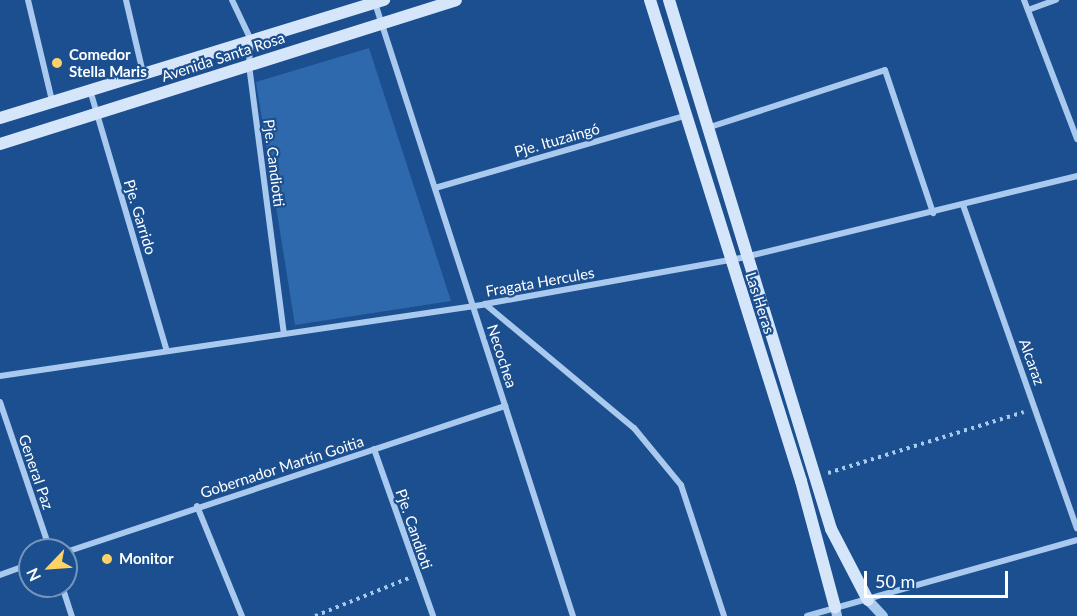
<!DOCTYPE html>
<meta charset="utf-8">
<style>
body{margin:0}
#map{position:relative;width:1077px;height:616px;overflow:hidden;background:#1b4f8f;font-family:Lato,sans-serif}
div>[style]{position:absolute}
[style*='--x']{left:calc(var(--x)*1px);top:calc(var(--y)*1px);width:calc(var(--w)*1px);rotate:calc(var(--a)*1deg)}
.green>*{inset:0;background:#2e69ad}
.path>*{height:4px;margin-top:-2px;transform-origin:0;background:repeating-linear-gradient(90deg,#a9c9ee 0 3px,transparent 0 7.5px)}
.minor>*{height:6px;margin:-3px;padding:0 3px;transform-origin:3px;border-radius:3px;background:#a9c9ee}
.tertiary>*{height:10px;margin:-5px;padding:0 5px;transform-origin:5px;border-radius:5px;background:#a9c9ee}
.secondary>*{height:12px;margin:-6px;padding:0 6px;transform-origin:6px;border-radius:6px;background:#d6e6fa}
.dots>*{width:16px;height:16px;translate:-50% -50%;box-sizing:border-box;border:3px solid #1b4f8f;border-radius:50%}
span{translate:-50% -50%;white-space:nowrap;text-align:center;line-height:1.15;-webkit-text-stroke:4.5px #1b4f8f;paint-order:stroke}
.poi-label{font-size:15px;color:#fff;font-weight:700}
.left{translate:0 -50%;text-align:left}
.street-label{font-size:15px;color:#fff}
.north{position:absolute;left:18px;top:538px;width:60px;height:60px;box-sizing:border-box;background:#1b4f8f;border:2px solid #7695bc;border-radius:50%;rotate:245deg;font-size:16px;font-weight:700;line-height:24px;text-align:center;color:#fff}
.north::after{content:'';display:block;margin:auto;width:21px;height:27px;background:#ffd166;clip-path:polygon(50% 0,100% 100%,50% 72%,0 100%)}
.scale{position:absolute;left:864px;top:571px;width:144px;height:27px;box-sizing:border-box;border:3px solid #fff;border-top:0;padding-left:8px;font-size:18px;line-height:21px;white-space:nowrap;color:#fff;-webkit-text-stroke:4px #1b4f8f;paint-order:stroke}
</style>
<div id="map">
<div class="green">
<i style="clip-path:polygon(369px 48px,451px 301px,295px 325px,256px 82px)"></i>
</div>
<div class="path">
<i style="--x:828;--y:473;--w:205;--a:-17.3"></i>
<i style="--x:315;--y:616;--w:101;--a:-22"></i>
</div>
<div class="minor">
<i style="--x:28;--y:0;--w:104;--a:76.6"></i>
<i style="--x:126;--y:0;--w:75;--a:76.9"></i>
<i style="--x:232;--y:0;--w:44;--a:64.6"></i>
<i style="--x:251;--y:40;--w:25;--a:95"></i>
<i style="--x:249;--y:65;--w:271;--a:82.6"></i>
<i style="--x:1024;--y:0;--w:149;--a:69.1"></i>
<i style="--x:375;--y:3;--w:644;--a:72.1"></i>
<i style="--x:1028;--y:10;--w:30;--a:-20"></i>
<i style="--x:90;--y:90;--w:272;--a:73.6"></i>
<i style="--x:707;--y:128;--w:187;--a:-18"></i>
<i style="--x:885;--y:70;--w:151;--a:71.4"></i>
<i style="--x:435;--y:188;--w:259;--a:-16.1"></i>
<i style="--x:963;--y:205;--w:343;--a:70.6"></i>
<i style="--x:485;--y:304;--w:194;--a:39.8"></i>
<i style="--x:634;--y:428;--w:74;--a:50.5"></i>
<i style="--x:681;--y:485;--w:138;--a:71.8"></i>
<i style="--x:0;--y:376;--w:490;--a:-8.4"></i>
<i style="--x:485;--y:304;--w:264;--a:-10.2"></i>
<i style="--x:745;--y:257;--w:342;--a:-13.7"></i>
<i style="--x:0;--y:402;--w:156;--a:71.3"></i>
<i style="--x:374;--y:449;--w:177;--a:70.5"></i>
<i style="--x:197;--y:506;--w:119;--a:67.8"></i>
<i style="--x:66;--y:552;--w:463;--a:-18.4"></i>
<i style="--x:0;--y:575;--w:32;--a:-20"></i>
<i style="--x:62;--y:586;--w:32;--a:72"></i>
<i style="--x:807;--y:616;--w:280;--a:-15.7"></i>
</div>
<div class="tertiary">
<i style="--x:868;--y:600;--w:22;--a:47"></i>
<i style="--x:835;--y:607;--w:9;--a:77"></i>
</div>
<div class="secondary">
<i style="--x:650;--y:0;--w:504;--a:72.57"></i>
<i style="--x:801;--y:481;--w:131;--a:74.9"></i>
<i style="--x:669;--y:0;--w:553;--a:72.97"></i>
<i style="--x:831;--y:529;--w:80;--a:62.5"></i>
<i style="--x:0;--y:118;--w:402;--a:-17.1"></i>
<i style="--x:0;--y:144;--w:478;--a:-17.5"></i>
</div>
<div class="dots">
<i style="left:57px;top:63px;background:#ffd166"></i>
<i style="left:107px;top:559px;background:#ffd166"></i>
</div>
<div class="poi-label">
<span class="left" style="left:69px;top:63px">Comedor<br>Stella Maris</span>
<span class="left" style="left:119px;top:559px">Monitor</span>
</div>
<div class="street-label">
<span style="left:223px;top:57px;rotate:-18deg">Avenida Santa Rosa</span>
<span style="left:557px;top:140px;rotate:-16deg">Pje. Ituzaingó</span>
<span style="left:274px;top:163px;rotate:83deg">Pje. Candiotti</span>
<span style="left:140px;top:217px;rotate:73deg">Pje. Garrido</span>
<span style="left:540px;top:282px;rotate:-10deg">Fragata Hercules</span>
<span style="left:760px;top:303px;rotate:72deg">Las Heras</span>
<span style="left:502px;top:356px;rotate:72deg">Necochea</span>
<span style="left:1032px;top:362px;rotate:70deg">Alcaraz</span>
<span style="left:282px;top:467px;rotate:-18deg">Gobernador Martín Goitia</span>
<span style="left:36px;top:472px;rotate:71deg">General Paz</span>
<span style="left:414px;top:529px;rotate:71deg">Pje. Candioti</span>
</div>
<div class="north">N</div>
<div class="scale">50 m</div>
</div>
